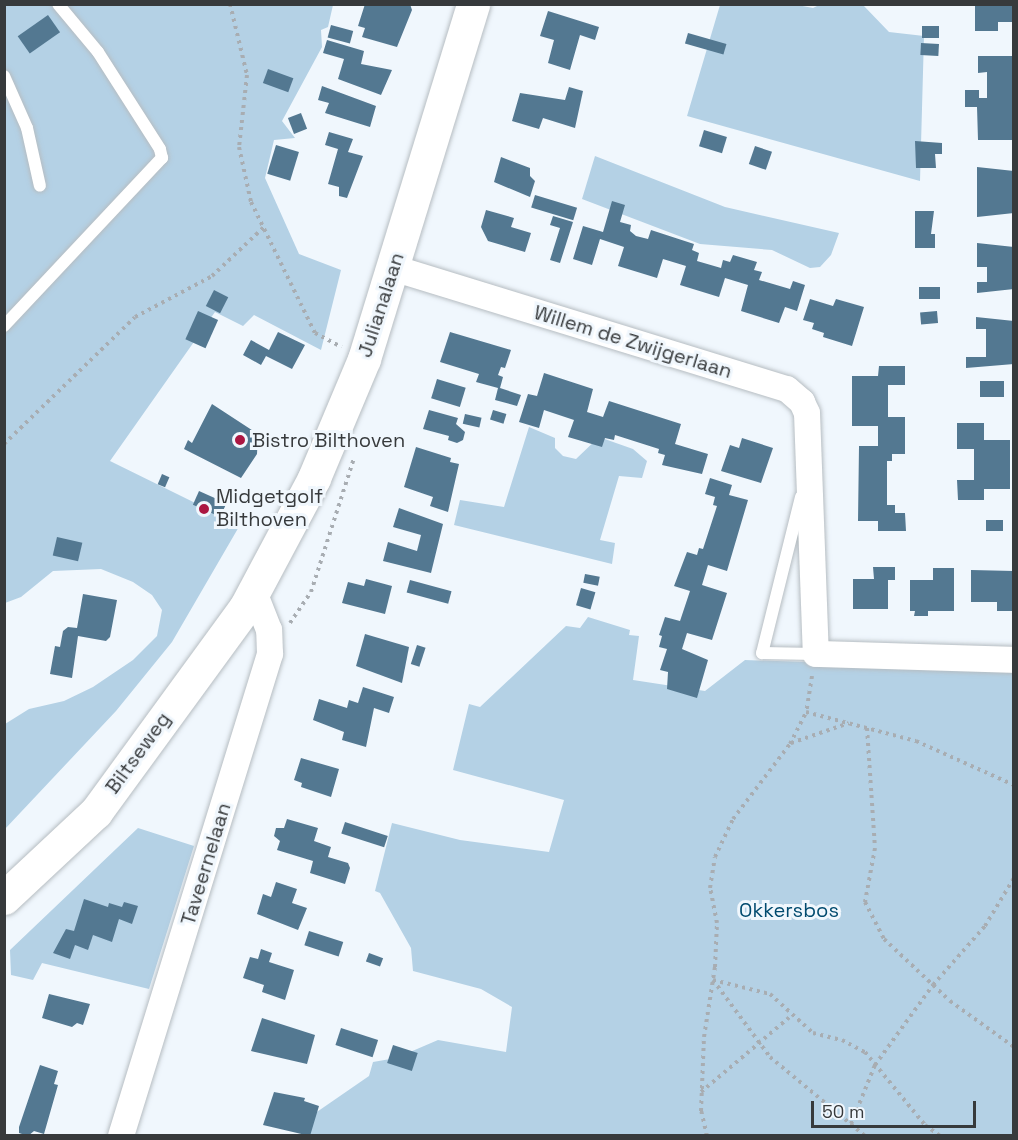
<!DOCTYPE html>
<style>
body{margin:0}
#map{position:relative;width:1018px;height:1140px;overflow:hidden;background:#f0f7fd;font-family:"Space Grotesk",sans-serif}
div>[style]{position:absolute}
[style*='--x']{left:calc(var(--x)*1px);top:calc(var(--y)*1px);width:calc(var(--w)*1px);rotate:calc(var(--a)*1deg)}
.green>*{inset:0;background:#b4d1e5}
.building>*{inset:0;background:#537891;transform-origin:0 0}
.path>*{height:4px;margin-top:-2px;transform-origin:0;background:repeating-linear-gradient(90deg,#a8adb2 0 3px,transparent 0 7.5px)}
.roads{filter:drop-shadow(0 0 2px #b6bdc2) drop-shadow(0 0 2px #b6bdc2)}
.lane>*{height:12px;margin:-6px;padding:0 6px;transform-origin:6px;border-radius:6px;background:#fff}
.street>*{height:26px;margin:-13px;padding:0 13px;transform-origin:13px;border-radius:13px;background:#fff}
.secondary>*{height:33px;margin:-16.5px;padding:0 16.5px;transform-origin:16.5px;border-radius:16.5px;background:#fff}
.dots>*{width:16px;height:16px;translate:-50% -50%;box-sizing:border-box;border:3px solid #f0f7fd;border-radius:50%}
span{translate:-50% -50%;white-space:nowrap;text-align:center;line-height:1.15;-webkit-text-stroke:6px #f0f7fd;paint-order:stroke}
.street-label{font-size:20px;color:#373a3c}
.poi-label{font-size:20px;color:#373a3c}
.left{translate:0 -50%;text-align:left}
.park-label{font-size:20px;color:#004a6e}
.frame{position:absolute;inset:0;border:6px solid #373a3c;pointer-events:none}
.scale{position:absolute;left:811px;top:1101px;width:165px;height:27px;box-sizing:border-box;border:3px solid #373a3c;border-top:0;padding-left:8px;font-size:18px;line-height:21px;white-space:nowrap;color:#373a3c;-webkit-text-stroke:4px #f0f7fd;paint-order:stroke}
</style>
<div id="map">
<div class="green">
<i style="clip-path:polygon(792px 4px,813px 8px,819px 5px,863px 5px,889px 32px,924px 36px,920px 181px,687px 116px,720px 5px)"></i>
<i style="clip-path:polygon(5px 5px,333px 5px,328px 27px,321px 30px,322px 47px,282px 121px,295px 138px,274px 140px,265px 178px,299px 254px,341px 270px,321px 350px,254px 315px,243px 326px,215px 312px,110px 461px,240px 525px,172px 642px,116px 711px,5px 829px,5px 724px,29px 709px,64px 701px,93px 687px,133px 660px,157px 636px,162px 610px,152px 595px,133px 582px,101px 569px,53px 571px,21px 597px,5px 603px)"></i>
<i style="clip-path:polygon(595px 156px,725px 207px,839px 233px,831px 255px,820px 267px,810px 268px,772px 250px,700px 244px,582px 199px)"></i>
<i style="clip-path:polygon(529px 427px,555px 438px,555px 448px,563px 456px,576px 459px,599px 437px,633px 449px,647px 461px,642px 478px,619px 476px,600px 540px,615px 543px,612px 564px,454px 525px,460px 500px,504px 507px)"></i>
<i style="clip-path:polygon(588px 617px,630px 630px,629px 635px,639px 636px,633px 680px,705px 691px,745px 660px,1013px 669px,1013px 1135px,308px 1136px,311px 1116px,369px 1076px,373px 1062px,396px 1058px,438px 1040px,506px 1052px,512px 1007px,481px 989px,413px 971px,411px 948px,380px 893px,375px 891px,392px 823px,460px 840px,549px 852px,564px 800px,453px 770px,469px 704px,480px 707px,566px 626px,580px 628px)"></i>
<i style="clip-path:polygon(138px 828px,194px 846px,149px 989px,42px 963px,33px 980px,11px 975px,10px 950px)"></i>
</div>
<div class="building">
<i style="clip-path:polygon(365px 4px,410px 4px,412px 10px,397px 47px,362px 37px,365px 28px,358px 26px)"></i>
<i style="clip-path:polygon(975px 4px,1014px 4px,1014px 22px,998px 22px,998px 31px,975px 31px)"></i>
<i style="clip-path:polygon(548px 11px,599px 27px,595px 40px,580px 35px,570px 70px,548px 63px,554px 40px,540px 36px)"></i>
<i style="left:48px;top:15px;width:21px;height:37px;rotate:55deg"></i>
<i style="left:331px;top:25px;width:23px;height:13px;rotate:15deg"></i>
<i style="left:922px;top:26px;width:17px;height:12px"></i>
<i style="left:688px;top:33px;width:40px;height:11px;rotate:16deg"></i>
<i style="clip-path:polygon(327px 40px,364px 51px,361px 64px,392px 70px,381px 95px,338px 79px,344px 59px,323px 53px)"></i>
<i style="left:921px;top:43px;width:18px;height:12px;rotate:3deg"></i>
<i style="clip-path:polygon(978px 56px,1014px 56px,1014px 140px,978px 140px,977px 107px,965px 107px,965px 90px,979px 90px,979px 98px,987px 98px,987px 72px,978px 73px)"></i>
<i style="left:268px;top:69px;width:27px;height:15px;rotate:20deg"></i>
<i style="clip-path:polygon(322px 86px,376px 106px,370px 127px,325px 113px,329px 103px,318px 100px)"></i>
<i style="clip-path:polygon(569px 87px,583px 91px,575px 128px,543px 118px,539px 129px,512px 121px,520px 93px,565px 100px)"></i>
<i style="left:301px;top:113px;width:17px;height:14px;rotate:69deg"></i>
<i style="left:704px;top:130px;width:24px;height:17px;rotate:17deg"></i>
<i style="clip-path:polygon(329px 132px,353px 139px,348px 152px,363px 156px,347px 198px,339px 196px,339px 187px,328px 184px,338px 149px,325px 145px)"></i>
<i style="clip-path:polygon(915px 141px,942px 143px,942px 154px,935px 154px,936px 168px,916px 168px)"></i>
<i style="left:276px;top:145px;width:24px;height:30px;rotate:17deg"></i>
<i style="left:755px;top:146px;width:18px;height:19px;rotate:19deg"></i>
<i style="clip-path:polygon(501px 157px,530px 168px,530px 176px,535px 181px,530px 197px,494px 182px)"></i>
<i style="clip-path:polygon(977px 167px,1014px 171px,1014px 213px,977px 217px)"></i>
<i style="left:535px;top:195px;width:44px;height:13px;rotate:17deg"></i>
<i style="clip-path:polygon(612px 201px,625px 205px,620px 222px,631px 225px,630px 231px,636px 236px,648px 239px,651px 230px,694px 244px,692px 250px,699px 253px,697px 261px,721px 268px,723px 260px,730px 262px,733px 255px,757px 262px,754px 270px,762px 272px,759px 280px,790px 289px,793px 281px,805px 285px,797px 311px,785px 307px,779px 323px,741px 311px,748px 285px,725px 278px,719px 297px,680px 285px,686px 266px,663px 259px,657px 278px,618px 266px,624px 247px,600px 239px,592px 265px,573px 259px,583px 226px,603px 232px)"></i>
<i style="clip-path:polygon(486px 210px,514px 218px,511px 227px,531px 233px,525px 252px,488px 241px,481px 227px)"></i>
<i style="clip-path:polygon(915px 211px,934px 211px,931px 234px,935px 234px,935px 248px,915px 248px)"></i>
<i style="clip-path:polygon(553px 216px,573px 222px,560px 263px,550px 260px,560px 228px,550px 225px)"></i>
<i style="clip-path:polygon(977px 243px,1014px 247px,1014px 289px,977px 293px,977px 282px,987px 282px,987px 267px,977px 267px)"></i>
<i style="left:919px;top:287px;width:21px;height:12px"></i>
<i style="left:214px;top:290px;width:16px;height:18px;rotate:27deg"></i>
<i style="clip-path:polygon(810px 299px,833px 306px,836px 299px,864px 307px,852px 346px,823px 337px,824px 333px,812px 329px,814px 323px,803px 320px)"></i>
<i style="left:198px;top:311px;width:22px;height:31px;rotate:24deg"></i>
<i style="left:937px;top:311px;width:12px;height:17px;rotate:85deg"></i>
<i style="clip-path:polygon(976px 317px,1014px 321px,1014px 364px,966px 368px,966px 357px,986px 357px,986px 329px,976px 329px)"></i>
<i style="clip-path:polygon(278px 332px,305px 345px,292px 369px,266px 356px,261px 365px,243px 355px,251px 340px,269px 350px)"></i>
<i style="clip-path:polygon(450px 332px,511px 350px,505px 368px,501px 367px,498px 375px,503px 377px,500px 388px,521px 395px,517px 406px,495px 400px,498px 388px,476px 382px,479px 374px,440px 362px)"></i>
<i style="clip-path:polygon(879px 366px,905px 366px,905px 385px,888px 385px,888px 417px,905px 417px,905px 454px,892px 454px,892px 461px,887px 461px,887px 505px,895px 505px,895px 513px,905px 513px,906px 531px,878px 531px,878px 521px,858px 521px,859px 446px,878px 446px,878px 426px,852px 426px,852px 376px,878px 376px)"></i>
<i style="clip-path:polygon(544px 373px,593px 389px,587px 412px,603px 417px,609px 401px,681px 424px,675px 444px,708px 454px,702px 474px,662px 465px,665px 455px,658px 453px,659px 449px,615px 435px,614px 440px,605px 438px,602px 447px,568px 437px,574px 420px,544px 410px,539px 428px,519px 422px,528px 394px,537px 396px)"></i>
<i style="left:437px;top:379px;width:30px;height:20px;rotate:17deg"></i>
<i style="left:980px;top:381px;width:24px;height:16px"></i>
<i style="clip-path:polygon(212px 404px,258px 434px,257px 454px,241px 478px,184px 449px,188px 440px,192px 443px)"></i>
<i style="clip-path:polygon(429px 410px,458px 418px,456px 424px,465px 432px,463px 440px,457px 443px,448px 440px,449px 436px,423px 429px)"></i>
<i style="left:493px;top:410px;width:14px;height:10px;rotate:17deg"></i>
<i style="left:465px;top:414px;width:17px;height:10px;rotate:13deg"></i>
<i style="clip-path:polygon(957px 423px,984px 423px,984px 440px,1010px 440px,1010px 489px,984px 489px,984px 500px,958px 500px,957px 480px,974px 480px,974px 449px,957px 449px)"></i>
<i style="clip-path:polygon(742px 438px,773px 448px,761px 483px,721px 471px,730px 445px,739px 448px)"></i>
<i style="clip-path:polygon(416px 447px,451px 458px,450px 462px,459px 464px,448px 512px,430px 506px,433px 497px,404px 487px)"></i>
<i style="left:162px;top:474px;width:8px;height:11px;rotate:23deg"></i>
<i style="clip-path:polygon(710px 478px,732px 485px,729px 495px,748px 500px,727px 571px,708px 565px,702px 585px,727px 593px,712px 640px,687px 633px,682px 649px,708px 660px,697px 698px,667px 689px,668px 672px,660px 670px,667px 649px,659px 647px,662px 636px,659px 635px,665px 617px,680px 621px,690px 591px,674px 586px,687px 552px,697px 555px,699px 548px,703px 549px,717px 506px,713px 505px,715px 497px,705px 494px)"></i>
<i style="left:199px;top:491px;width:30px;height:15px;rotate:24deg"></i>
<i style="clip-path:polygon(399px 508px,443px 524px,431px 573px,383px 561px,388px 542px,417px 551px,421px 535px,393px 527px)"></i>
<i style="left:986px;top:520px;width:17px;height:11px"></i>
<i style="left:57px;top:537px;width:26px;height:19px;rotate:13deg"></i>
<i style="clip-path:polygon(873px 567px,895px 567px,895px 580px,888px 580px,888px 609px,853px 609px,853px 579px,874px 579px)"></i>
<i style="clip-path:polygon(933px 568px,954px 568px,954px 611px,928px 611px,928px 616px,914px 616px,915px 611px,910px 611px,910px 580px,933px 580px)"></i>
<i style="clip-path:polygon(971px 570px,1014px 571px,1014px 611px,997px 611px,997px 602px,971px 602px)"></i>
<i style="left:585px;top:574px;width:15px;height:9px;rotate:11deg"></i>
<i style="clip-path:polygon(366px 579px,392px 586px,385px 614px,342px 603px,348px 582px,364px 586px)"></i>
<i style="left:410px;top:580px;width:43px;height:13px;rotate:15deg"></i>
<i style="left:581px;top:588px;width:15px;height:18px;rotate:16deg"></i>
<i style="clip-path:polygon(83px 594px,117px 600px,110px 637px,106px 641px,78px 636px,72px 678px,50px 674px,55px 646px,60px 647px,63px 631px,68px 627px,77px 628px)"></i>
<i style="clip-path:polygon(365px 634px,409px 647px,402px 683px,356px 666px)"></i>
<i style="left:417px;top:645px;width:9px;height:20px;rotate:18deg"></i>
<i style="clip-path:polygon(363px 687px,394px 697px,389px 713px,374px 708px,366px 747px,342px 740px,344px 732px,313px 720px,319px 699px,347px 708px,349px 700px,358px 703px)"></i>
<i style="clip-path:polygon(301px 758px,339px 769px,331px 797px,301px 787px,302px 783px,294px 780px)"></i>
<i style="clip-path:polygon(287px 819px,318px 828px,314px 841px,331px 847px,328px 857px,348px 863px,350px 868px,345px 884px,310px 873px,313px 861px,277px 850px,280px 841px,274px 836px,276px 828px,284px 828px)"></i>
<i style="left:345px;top:822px;width:45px;height:12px;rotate:18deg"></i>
<i style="clip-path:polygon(276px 882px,297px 889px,292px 903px,307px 908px,298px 930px,257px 914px,263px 894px,271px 897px)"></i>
<i style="clip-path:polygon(84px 899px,108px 907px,109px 903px,122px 907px,124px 902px,138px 906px,132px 924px,119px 919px,112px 942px,93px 935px,88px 950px,75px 945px,70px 959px,53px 953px,66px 929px,74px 931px)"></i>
<i style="left:309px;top:931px;width:36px;height:15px;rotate:18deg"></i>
<i style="clip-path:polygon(261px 949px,272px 953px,269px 962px,294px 970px,285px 1000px,262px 992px,264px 985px,243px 978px,250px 957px,258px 959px)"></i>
<i style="left:369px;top:953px;width:15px;height:9px;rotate:20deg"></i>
<i style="clip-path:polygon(49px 994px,90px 1004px,83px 1025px,77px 1023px,72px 1027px,42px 1018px)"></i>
<i style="clip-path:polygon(262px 1018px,315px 1035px,307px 1064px,251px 1051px)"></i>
<i style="left:341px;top:1028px;width:39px;height:18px;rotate:18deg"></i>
<i style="left:393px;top:1045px;width:26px;height:19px;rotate:18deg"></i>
<i style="clip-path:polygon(40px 1065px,58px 1071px,54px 1084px,58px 1085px,44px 1134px,34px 1131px,28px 1136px,19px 1133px,19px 1127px)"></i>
<i style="clip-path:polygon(274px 1092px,305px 1098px,304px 1101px,319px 1106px,310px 1136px,263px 1125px)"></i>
</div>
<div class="path">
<i style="--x:230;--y:4;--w:73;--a:76.5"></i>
<i style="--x:247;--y:75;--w:72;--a:96.3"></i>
<i style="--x:239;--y:147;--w:56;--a:77.7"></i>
<i style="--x:251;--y:202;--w:146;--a:64"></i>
<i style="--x:315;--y:333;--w:30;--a:28"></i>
<i style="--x:4;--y:444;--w:182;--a:-44.1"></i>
<i style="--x:135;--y:317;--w:87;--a:-28"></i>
<i style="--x:212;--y:276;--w:71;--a:-43.3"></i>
<i style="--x:290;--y:623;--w:37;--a:-56"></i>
<i style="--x:311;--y:592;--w:141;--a:-72.2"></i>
<i style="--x:812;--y:676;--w:36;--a:99"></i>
<i style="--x:806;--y:712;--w:114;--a:14.8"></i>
<i style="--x:916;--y:741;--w:107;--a:24.2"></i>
<i style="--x:867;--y:728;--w:120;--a:86.2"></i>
<i style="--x:875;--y:848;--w:55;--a:100.5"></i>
<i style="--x:865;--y:902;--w:42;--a:62.8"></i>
<i style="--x:884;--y:939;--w:91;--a:43.2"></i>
<i style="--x:950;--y:1001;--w:79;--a:35.7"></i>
<i style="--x:791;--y:743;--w:61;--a:-19"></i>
<i style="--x:713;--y:980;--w:59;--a:13.8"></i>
<i style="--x:770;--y:994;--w:58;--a:42.2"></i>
<i style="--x:813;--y:1033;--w:30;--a:14"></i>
<i style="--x:842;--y:1040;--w:26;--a:28"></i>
<i style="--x:865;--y:1052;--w:94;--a:50.6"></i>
<i style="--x:925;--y:1125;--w:19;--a:36"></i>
<i style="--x:713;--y:980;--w:96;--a:53.5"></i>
<i style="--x:770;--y:1057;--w:124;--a:39.7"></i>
<i style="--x:701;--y:1092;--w:118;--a:-40.2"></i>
<i style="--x:851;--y:1124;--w:64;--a:-67.9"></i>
<i style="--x:875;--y:1065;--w:99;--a:-54.1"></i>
<i style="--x:933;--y:985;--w:79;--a:-48.6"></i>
<i style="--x:985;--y:926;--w:56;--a:-58.9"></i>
<i style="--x:707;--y:1136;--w:26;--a:-103"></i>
<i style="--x:701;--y:1111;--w:74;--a:-87.7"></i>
<i style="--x:704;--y:1037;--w:71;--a:-81.1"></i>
<i style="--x:715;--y:967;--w:44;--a:-87.4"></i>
<i style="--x:717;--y:923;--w:36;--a:-101"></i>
<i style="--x:710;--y:888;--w:31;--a:-81"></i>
<i style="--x:715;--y:857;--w:42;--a:-64.7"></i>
<i style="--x:733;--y:819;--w:94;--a:-52.8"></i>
<i style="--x:790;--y:744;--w:36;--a:-63"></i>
</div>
<div class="roads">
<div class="lane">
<i style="--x:4;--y:76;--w:57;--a:66.1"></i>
<i style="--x:27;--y:128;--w:59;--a:77.4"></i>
<i style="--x:4;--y:326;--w:231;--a:-46.8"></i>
<i style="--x:162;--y:158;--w:9;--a:-103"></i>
<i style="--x:160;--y:149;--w:115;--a:-122.6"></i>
<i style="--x:98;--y:52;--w:62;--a:-129.8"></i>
<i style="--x:801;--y:497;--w:161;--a:104"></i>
<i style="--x:762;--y:653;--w:54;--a:1.1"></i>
</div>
<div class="street">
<i style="--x:393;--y:268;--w:412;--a:17.1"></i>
<i style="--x:787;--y:389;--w:20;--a:41"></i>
<i style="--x:802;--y:402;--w:12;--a:66"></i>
<i style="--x:807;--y:413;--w:241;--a:87.9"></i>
<i style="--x:816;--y:654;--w:198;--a:1.7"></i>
<i style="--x:121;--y:1136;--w:505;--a:-72.82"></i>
<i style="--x:270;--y:654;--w:24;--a:-92"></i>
<i style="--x:269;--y:630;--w:41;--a:-111.5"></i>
</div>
<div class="secondary">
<i style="--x:4;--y:898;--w:126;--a:-43.1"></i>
<i style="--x:96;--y:812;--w:253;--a:-53.9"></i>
<i style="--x:245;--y:608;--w:147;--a:-62"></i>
<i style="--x:314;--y:478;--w:129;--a:-67.2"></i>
<i style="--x:364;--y:359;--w:371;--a:-72.9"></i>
</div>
</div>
<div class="dots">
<i style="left:240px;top:440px;background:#ab1742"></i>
<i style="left:204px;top:509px;background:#ab1742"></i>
</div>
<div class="street-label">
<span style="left:381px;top:305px;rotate:-72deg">Julianalaan</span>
<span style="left:633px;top:342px;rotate:17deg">Willem de Zwijgerlaan</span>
<span style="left:138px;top:753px;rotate:-54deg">Biltseweg</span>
<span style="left:206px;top:864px;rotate:-73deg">Taveernelaan</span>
</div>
<div class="poi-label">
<span class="left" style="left:252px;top:440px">Bistro Bilthoven</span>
<span class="left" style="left:216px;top:508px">Midgetgolf<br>Bilthoven</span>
</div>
<div class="park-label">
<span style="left:789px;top:910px">Okkersbos</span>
</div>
<div class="frame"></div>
<div class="scale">50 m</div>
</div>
